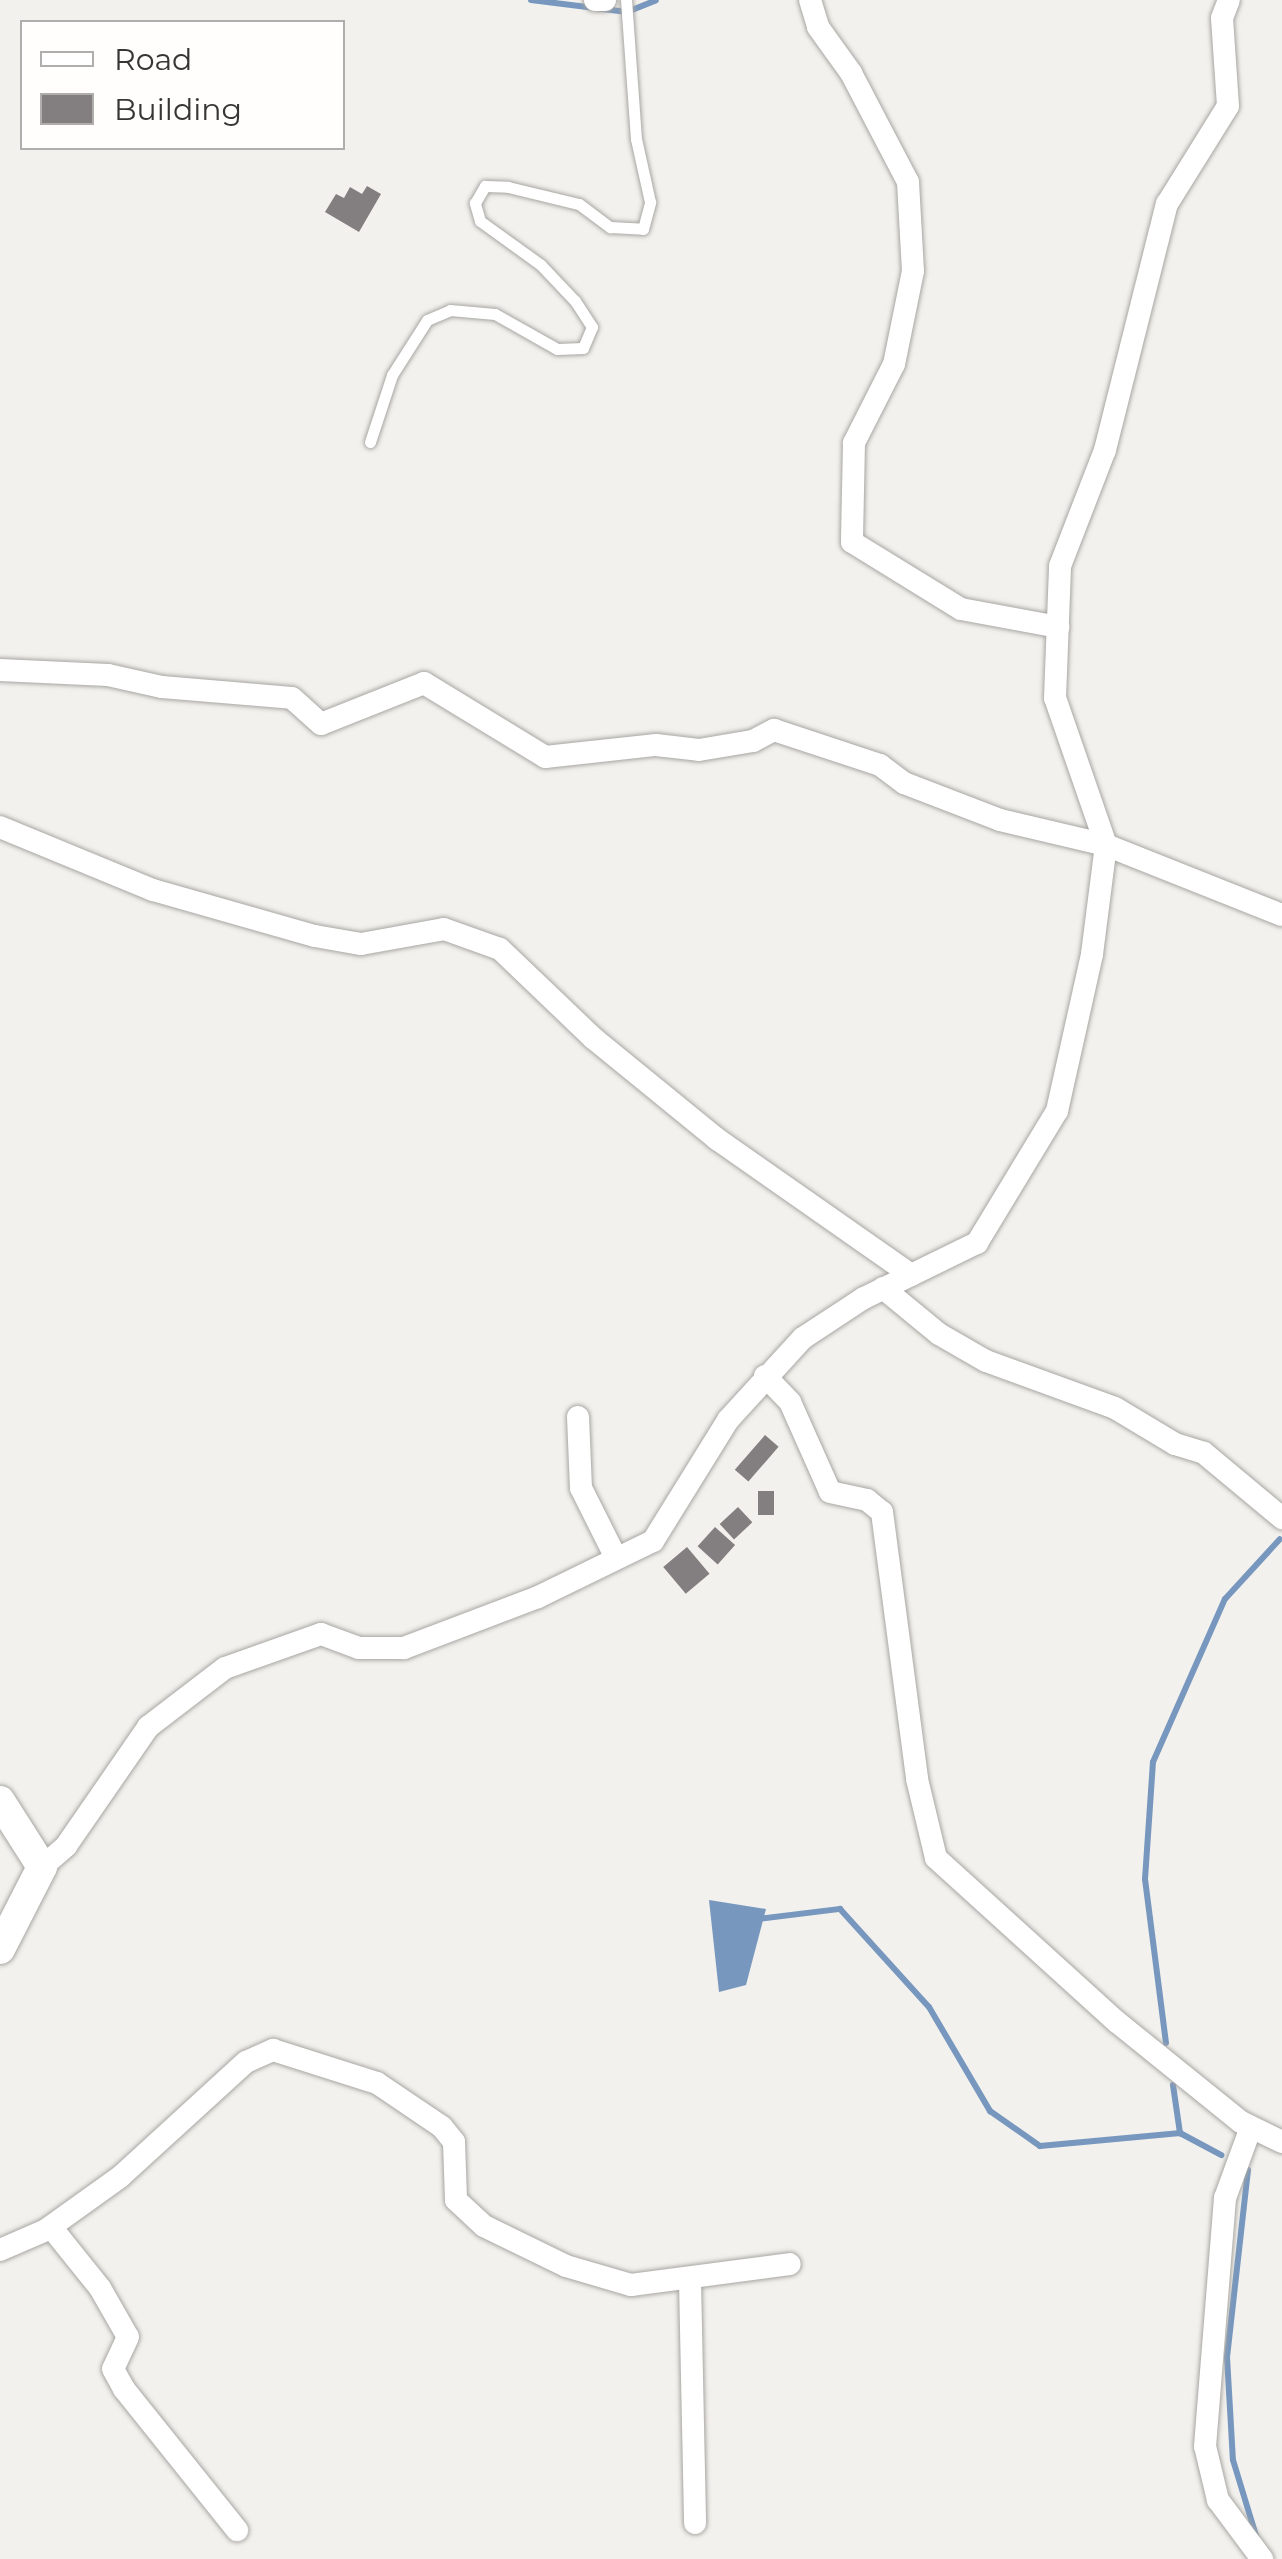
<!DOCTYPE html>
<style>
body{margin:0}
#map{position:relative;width:1282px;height:2559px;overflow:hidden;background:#f2f1ed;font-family:Montserrat,sans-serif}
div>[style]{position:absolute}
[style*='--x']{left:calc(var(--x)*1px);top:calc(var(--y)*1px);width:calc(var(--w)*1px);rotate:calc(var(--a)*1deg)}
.water>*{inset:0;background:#7797be}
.stream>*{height:6px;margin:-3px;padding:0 3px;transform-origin:3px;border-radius:3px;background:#7797be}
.building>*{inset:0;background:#837f81;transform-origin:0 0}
.roads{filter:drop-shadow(0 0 2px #a8a6a2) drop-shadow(0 0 2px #a8a6a2)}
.lane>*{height:11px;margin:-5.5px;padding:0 5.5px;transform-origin:5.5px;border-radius:5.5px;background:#fff}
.street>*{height:22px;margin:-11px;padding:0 11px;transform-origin:11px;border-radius:11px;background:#fff}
.secondary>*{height:30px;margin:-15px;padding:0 15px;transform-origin:15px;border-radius:15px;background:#fff}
span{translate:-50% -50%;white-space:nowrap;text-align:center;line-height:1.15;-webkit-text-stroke:8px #fffefd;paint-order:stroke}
.legend{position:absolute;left:20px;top:20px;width:325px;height:130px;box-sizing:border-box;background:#fffefd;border:2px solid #afaead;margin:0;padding:12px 18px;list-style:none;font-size:30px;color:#373634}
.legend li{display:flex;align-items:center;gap:20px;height:50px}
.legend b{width:50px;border:2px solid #afaead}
</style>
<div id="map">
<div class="water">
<i style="clip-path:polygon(709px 1900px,766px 1909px,746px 1985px,719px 1992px)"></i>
</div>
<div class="stream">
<i style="--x:531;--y:0;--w:97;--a:7.1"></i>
<i style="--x:627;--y:12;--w:31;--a:-22"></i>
<i style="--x:758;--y:1919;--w:83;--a:-7"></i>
<i style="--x:840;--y:1909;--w:132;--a:47.8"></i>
<i style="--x:929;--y:2007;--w:121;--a:59.6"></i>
<i style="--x:990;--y:2111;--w:61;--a:35"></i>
<i style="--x:1040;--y:2146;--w:141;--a:-5.3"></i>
<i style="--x:1180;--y:2133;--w:47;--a:28.2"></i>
<i style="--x:1166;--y:2043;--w:165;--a:-97.3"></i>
<i style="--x:1145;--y:1879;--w:117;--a:-86.1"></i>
<i style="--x:1153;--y:1762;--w:178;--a:-66.2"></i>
<i style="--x:1225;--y:1599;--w:81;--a:-47.5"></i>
<i style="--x:1173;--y:2085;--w:49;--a:81.7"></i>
<i style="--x:1248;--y:2170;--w:188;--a:96.4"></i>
<i style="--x:1227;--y:2357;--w:103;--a:86.7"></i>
<i style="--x:1233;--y:2460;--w:83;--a:73.1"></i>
</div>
<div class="building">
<i style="clip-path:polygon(367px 186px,381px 194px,359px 232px,325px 212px,336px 194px,344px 198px,350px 187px,362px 194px)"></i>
<i style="left:765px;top:1435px;width:18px;height:46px;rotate:41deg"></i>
<i style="left:774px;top:1491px;width:24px;height:16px;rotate:90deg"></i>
<i style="left:738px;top:1507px;width:21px;height:25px;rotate:47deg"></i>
<i style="left:715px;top:1527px;width:27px;height:26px;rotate:42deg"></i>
<i style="left:687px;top:1547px;width:35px;height:31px;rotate:50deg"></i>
</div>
<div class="roads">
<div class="lane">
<i style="--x:370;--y:442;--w:71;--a:-71.8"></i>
<i style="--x:392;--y:375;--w:65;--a:-57.5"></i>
<i style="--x:427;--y:320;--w:25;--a:-23"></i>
<i style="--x:450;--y:310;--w:45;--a:5.1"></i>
<i style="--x:495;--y:314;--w:71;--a:29.4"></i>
<i style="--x:557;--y:349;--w:26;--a:-2"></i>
<i style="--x:583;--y:348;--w:23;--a:-67"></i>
<i style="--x:592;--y:327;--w:31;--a:-123"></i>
<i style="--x:575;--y:301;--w:50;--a:-133.4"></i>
<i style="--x:541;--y:265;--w:75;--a:-144.2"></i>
<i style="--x:480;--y:221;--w:19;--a:-106"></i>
<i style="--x:475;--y:203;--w:20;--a:-60"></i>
<i style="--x:485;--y:186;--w:23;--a:2"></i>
<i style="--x:508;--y:187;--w:73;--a:13.5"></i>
<i style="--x:579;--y:204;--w:39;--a:37"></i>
<i style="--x:610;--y:227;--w:33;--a:3"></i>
<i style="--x:643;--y:229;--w:28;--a:-75"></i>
<i style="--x:650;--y:202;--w:65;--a:-102.5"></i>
<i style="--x:636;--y:139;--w:139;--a:-94.1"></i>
</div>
<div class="street">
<i style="--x:595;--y:0;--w:10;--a:0"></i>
<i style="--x:810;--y:0;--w:28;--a:73"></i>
<i style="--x:818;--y:27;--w:57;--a:54.3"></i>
<i style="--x:851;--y:73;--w:123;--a:62.4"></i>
<i style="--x:908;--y:182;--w:89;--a:86.8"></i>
<i style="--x:913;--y:271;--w:95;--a:101.5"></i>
<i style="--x:894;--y:364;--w:89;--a:116.9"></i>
<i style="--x:854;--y:443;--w:99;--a:91.2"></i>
<i style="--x:852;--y:542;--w:128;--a:31.6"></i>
<i style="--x:961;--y:609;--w:99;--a:10.5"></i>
<i style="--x:0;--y:670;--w:108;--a:2.7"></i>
<i style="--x:108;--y:675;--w:55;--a:12.5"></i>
<i style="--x:162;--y:687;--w:130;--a:4.8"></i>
<i style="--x:292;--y:698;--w:39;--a:42"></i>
<i style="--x:321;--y:724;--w:111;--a:-21.7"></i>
<i style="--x:424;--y:683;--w:142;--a:31.4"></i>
<i style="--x:545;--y:757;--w:112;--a:-6.2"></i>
<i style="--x:656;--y:745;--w:43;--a:6.6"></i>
<i style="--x:699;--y:750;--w:55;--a:-9.5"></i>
<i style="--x:753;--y:741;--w:24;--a:-28"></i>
<i style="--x:774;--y:730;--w:112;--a:18.3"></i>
<i style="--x:880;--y:765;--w:30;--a:37"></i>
<i style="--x:904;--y:783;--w:103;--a:21.1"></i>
<i style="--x:1000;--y:820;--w:109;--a:13.3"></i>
<i style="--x:1106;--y:845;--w:189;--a:21.7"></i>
<i style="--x:0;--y:827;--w:165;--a:22.4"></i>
<i style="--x:153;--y:890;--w:168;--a:15.9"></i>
<i style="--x:315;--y:936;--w:47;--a:9.9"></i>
<i style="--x:361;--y:944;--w:84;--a:-10.2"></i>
<i style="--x:444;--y:929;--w:59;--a:19.7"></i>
<i style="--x:500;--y:949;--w:129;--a:43.7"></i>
<i style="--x:593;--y:1038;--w:160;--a:39.2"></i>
<i style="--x:717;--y:1139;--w:237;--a:35"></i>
<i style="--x:883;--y:1288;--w:72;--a:39.4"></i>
<i style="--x:939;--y:1334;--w:54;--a:29.9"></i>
<i style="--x:986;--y:1361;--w:137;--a:20"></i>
<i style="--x:1115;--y:1408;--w:70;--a:31"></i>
<i style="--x:1175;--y:1444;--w:30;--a:17"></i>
<i style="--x:1204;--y:1453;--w:102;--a:39.8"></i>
<i style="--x:765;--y:1376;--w:36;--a:46"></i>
<i style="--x:790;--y:1402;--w:98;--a:66"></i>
<i style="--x:830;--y:1492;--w:38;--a:12"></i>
<i style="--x:867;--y:1500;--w:19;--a:39"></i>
<i style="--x:882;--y:1512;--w:269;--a:82.5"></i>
<i style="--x:917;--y:1779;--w:81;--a:76.5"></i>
<i style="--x:936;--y:1858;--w:244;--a:42.2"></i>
<i style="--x:1117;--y:2022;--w:159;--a:38.9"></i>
<i style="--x:1241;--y:2122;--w:46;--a:26"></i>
<i style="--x:578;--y:1417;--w:71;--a:87.6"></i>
<i style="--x:581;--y:1488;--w:76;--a:63.4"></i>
<i style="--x:42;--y:1867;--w:32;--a:-41"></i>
<i style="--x:66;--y:1846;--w:145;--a:-55.4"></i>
<i style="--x:148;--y:1727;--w:97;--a:-37.5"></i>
<i style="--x:225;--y:1668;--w:102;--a:-19.5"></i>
<i style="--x:321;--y:1634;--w:40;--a:20.2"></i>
<i style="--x:359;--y:1648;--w:45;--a:0"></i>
<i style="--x:404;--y:1648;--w:143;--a:-20.8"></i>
<i style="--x:538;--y:1597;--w:128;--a:-26"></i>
<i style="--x:653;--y:1541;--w:142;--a:-58.2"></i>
<i style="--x:728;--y:1420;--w:111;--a:-47.6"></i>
<i style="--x:803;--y:1338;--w:73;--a:-33.3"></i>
<i style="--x:864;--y:1298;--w:126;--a:-26"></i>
<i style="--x:977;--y:1243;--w:154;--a:-58.8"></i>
<i style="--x:1057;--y:1111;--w:161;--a:-77.4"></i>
<i style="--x:1092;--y:954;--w:110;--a:-82.7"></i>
<i style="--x:1106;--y:845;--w:156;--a:-109.1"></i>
<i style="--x:1055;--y:698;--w:132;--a:-87.8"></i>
<i style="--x:1060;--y:566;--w:124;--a:-68.8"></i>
<i style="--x:1105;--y:450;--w:254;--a:-75.9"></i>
<i style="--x:1167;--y:204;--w:115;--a:-58.1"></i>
<i style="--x:1228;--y:106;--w:88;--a:-93.9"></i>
<i style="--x:1222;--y:18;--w:19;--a:-69"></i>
<i style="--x:1251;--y:2127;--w:76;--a:110.1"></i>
<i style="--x:1225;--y:2198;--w:249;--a:94.6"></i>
<i style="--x:1205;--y:2446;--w:56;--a:76.5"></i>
<i style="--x:1218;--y:2500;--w:74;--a:53.3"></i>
<i style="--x:51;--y:2227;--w:78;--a:51.2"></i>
<i style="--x:100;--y:2288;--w:56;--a:60.3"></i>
<i style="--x:128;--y:2337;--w:35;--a:115"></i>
<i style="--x:113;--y:2369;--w:23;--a:61"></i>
<i style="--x:124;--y:2389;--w:181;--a:51.3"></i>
<i style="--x:0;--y:2250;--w:50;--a:-23.5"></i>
<i style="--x:46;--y:2230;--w:91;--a:-35.6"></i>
<i style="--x:120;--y:2177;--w:171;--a:-42.4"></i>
<i style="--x:246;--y:2062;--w:30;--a:-24"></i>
<i style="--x:273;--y:2050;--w:109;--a:17.6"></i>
<i style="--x:377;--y:2083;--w:78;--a:34.1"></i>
<i style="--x:442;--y:2127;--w:19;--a:51"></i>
<i style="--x:454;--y:2142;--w:58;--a:88"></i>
<i style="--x:456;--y:2200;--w:38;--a:43"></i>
<i style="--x:484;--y:2226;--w:91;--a:26"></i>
<i style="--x:566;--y:2266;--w:68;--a:16.3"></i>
<i style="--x:631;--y:2285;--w:160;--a:-7.5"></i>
<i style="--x:690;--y:2281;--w:242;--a:88.8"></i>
</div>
<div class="secondary">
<i style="--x:0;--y:1801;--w:78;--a:57.5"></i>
<i style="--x:42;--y:1867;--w:92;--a:117.1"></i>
</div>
</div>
<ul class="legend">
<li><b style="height:12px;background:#fff"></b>Road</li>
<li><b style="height:28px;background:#837f81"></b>Building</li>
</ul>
</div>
